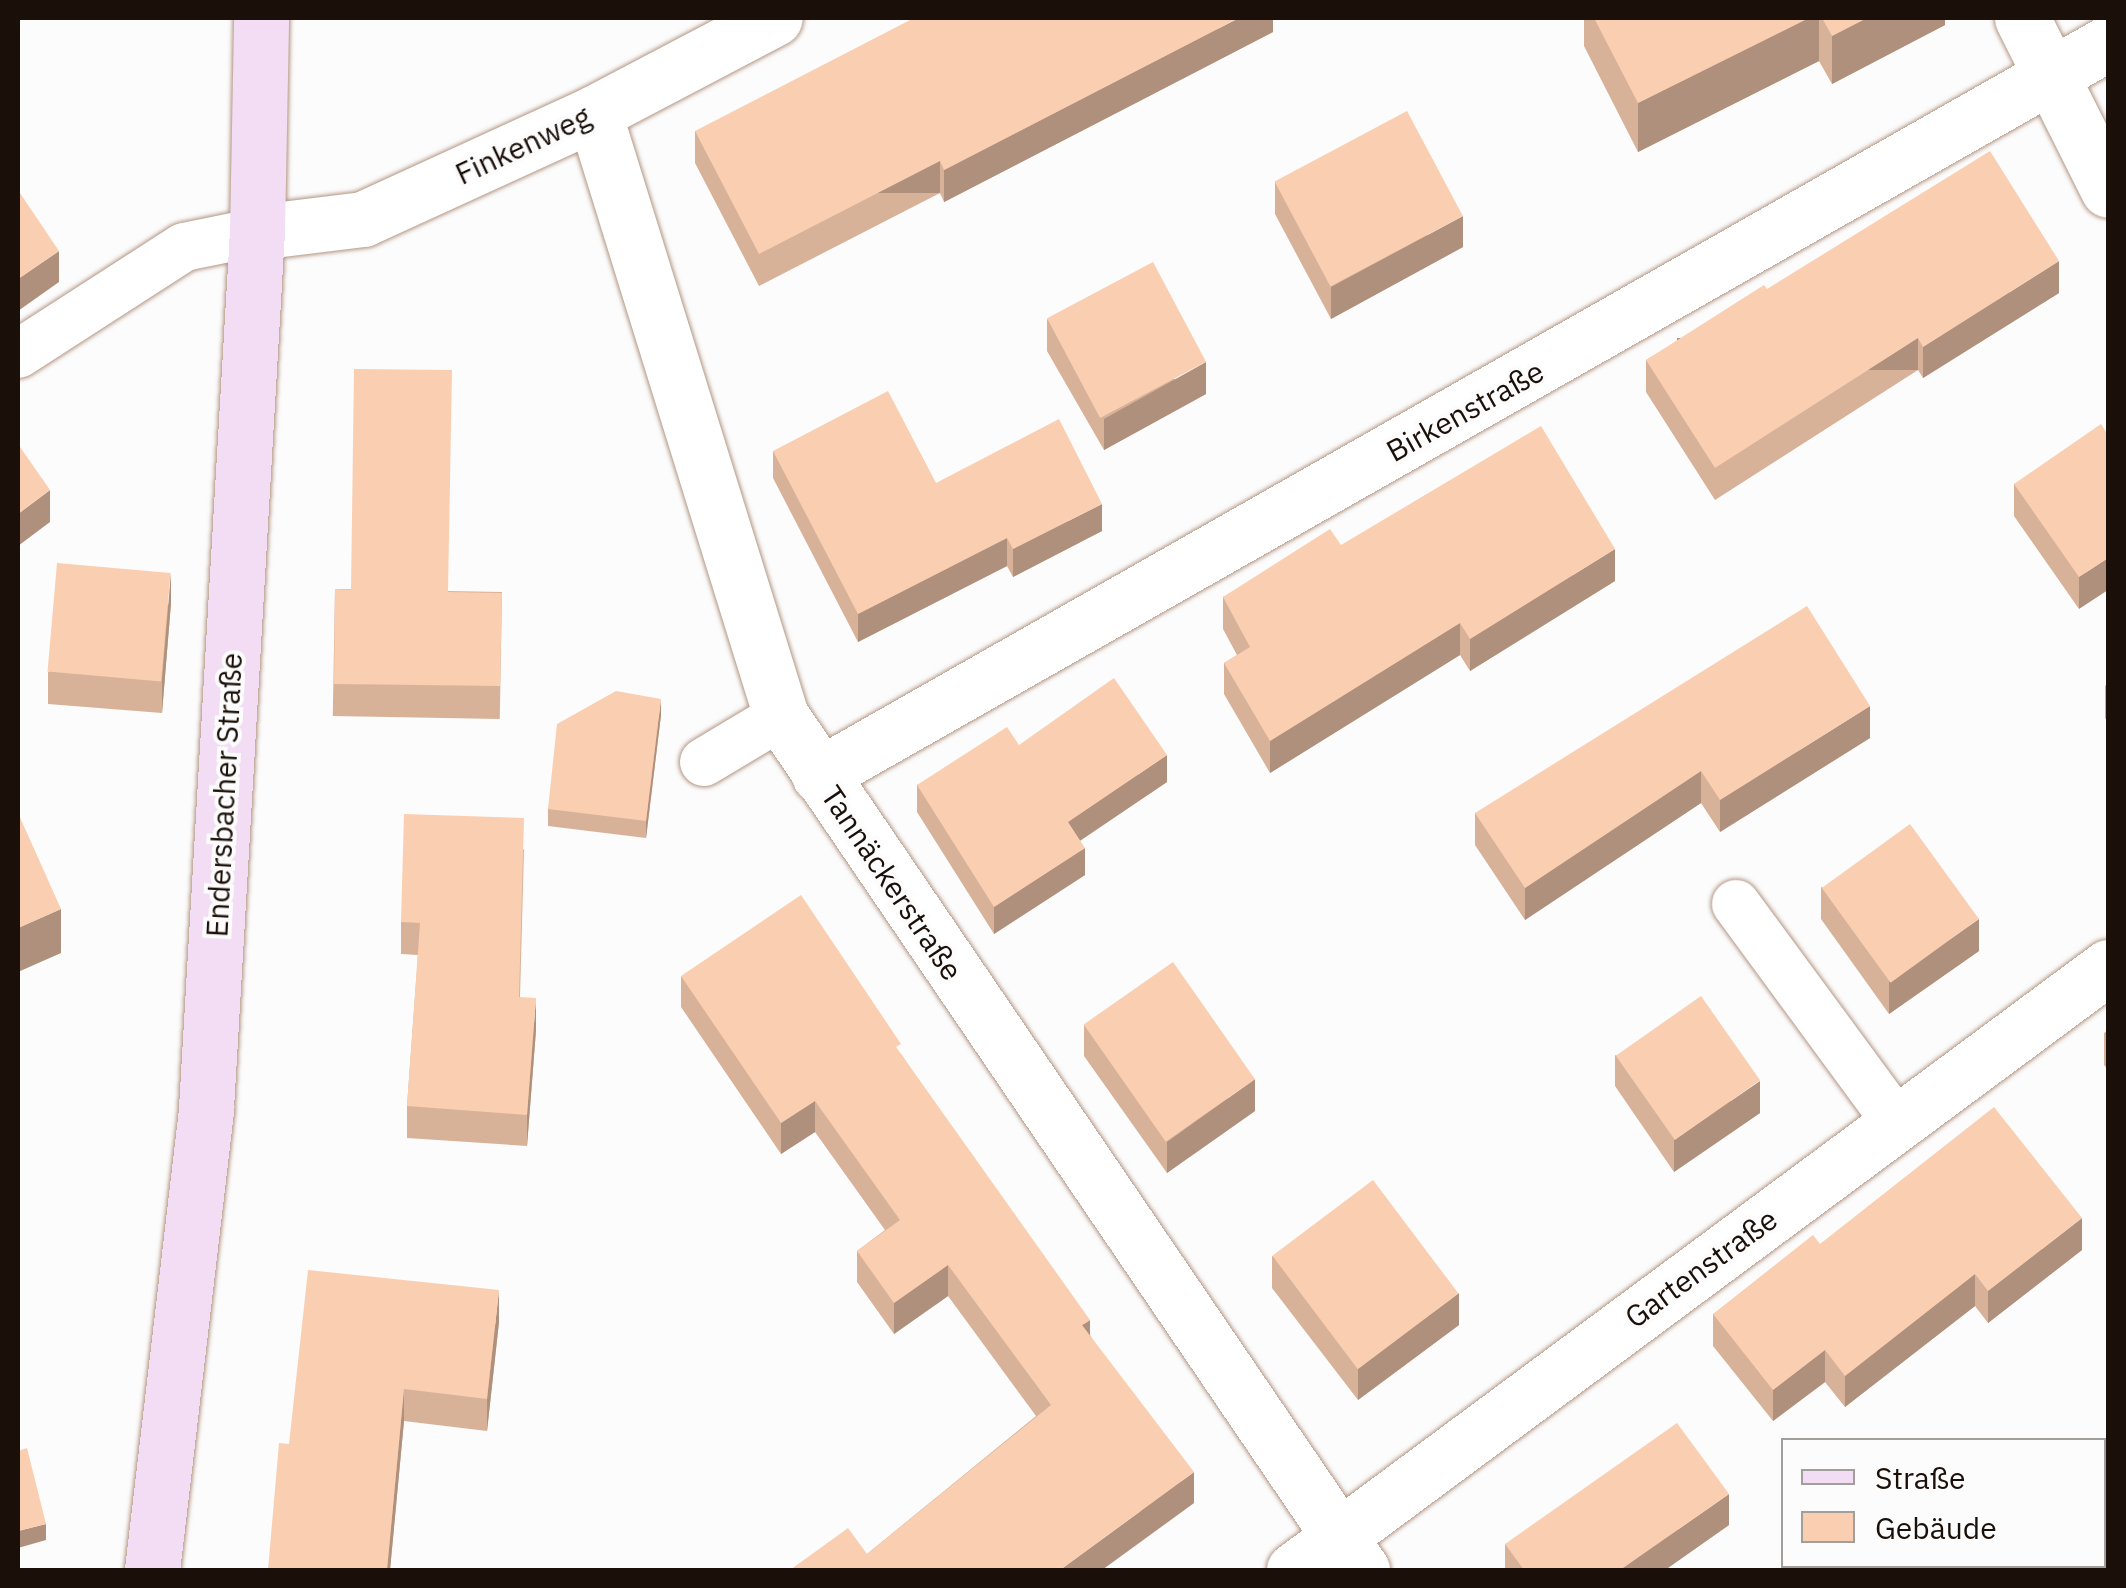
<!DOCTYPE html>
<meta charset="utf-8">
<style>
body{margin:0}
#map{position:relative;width:2126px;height:1588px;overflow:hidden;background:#fcfcfc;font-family:"IBM Plex Sans",sans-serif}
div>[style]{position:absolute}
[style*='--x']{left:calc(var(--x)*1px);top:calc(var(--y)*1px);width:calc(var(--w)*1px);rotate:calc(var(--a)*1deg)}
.roads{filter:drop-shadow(0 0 2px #b39683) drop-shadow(0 0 2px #b39683)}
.lane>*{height:48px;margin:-24px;padding:0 24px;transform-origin:24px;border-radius:24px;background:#fff}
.street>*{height:55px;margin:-27.5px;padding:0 27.5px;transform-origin:27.5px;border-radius:27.5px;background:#fff}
.secondary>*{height:55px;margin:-27.5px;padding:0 27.5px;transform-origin:27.5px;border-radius:27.5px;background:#f2ddf4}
.wall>*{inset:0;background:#d7b198;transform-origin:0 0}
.shaded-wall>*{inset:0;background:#af907c;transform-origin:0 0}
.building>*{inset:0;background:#faceb1;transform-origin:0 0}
span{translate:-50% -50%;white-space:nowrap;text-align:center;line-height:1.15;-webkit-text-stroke:8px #fcfcfc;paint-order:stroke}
.street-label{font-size:30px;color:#1b1009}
.frame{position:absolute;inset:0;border:20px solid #1b1009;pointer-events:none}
.legend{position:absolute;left:1781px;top:1438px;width:325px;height:130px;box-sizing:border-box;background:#fcfcfc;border:2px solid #a29e9b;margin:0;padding:12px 18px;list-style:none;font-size:30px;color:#1b1009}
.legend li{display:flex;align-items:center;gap:20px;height:50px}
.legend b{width:50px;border:2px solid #a29e9b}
</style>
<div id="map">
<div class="roads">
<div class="lane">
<i style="--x:18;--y:354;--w:197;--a:-32.8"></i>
<i style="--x:184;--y:247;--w:75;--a:-11.6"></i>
<i style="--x:704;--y:762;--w:90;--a:-30.9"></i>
<i style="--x:1736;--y:904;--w:272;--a:53.7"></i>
</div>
<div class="street">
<i style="--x:2022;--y:18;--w:192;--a:63.4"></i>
<i style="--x:594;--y:113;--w:631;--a:72.77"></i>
<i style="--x:781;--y:716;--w:1033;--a:55.77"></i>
<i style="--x:257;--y:232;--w:107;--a:-7"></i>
<i style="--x:363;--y:219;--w:254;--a:-24.6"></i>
<i style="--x:594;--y:113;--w:204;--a:-27.7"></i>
<i style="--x:819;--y:775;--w:1482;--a:-29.59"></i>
<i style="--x:1294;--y:1570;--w:1013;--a:-36.53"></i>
</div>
<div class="secondary">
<i style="--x:152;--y:1570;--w:465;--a:-83.3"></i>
<i style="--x:206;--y:1108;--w:877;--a:-86.67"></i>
<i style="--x:257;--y:232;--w:214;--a:-88.9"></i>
</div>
</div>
<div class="wall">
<i style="clip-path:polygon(1273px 18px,1273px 32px,944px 202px,940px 193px,759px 286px,695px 163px,695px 131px)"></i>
<i style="clip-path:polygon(1584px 18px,1945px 18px,1945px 25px,1832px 84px,1819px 61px,1638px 152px,1584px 46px)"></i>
<i style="clip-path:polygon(1275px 182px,1463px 247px,1331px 319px,1275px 214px)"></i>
<i style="clip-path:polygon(1767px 289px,2059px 293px,1923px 378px,1918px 370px,1715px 500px,1646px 392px,1646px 360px)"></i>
<i style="clip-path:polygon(1047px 319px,1206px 394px,1104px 450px,1047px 351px)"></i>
<i style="clip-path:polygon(2108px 435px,2079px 609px,2014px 516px,2014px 484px)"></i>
<i style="clip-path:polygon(773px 451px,936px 483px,1102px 531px,1013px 577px,1007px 566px,858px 642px,773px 478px)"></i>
<i style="clip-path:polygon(1341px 545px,1615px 581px,1470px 671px,1460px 655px,1270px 773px,1224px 694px,1224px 663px,1237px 655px,1223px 629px,1223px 597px)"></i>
<i style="left:335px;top:589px;width:167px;height:127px;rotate:1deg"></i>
<i style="clip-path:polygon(171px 603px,162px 713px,48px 704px,48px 672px)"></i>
<i style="clip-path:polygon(2108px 683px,2108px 723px,2105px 718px,2105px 686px)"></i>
<i style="clip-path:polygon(661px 715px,646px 838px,548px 826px,548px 809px)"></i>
<i style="clip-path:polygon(1870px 738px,1720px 832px,1701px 803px,1525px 920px,1475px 845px,1475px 813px)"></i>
<i style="clip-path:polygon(1019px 745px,1167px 782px,1080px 840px,1085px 875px,994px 934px,917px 812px,917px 785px)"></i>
<i style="clip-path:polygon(524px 849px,520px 997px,536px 1030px,527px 1146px,407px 1138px,407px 1106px,418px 955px,401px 954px,401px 922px)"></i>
<i style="clip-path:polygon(1821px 887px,1979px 951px,1889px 1014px,1821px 919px)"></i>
<i style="clip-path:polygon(681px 976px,901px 1054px,1090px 1335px,1194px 1503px,867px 1554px,1036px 1416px,948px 1296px,894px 1334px,857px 1282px,857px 1251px,885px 1230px,815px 1132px,781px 1154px,681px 1007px)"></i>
<i style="clip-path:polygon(1084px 1025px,1255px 1111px,1167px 1173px,1084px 1056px)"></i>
<i style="clip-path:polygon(2108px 1030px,2108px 1070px,2104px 1065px,2104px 1033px)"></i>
<i style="clip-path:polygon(1615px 1055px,1760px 1113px,1674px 1172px,1615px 1086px)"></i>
<i style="clip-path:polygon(1820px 1244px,2082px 1250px,1988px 1323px,1975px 1306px,1845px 1407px,1825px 1382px,1773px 1421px,1713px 1346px,1713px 1314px)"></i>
<i style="clip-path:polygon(1272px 1256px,1459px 1325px,1358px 1400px,1272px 1288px)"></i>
<i style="clip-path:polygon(499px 1322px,487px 1431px,404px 1421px,390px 1570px,268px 1570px,289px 1444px)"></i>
<i style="clip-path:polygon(1729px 1525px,1665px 1570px,1505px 1570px,1505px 1544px)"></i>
</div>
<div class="shaded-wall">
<i style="clip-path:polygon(1239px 18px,1273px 18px,1273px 32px,944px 202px,944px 170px)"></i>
<i style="clip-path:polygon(1809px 18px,1819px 18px,1819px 61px,1638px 152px,1638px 103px)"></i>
<i style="clip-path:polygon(1867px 18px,1945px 18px,1945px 25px,1832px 84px,1832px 36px)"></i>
<i style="left:940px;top:161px;width:32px;height:203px;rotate:90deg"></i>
<i style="clip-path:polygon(1463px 216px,1463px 247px,1331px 319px,1331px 287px)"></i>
<i style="clip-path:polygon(59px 251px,59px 282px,18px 311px,18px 279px)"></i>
<i style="clip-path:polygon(2059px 261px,2059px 293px,1923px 378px,1923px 347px)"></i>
<i style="left:1918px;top:338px;width:32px;height:241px;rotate:90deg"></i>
<i style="clip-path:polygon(1206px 362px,1206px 394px,1104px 450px,1104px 419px)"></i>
<i style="clip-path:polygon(50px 490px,50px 522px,18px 546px,18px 514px)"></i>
<i style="clip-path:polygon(1102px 504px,1102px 531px,1013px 577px,1013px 549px)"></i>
<i style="clip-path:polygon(1007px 538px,1007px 566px,858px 642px,858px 614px)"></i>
<i style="clip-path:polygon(1615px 549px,1615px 581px,1470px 671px,1470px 639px)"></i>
<i style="clip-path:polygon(2108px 558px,2108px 590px,2079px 609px,2079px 577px)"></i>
<i style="clip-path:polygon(171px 572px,171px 603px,162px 713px,162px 681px)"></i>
<i style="clip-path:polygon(1460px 623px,1460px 655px,1270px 773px,1270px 741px)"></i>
<i style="clip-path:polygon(661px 699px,661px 715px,646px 838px,646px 821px)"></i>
<i style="clip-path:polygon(1870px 706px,1870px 738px,1720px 832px,1720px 800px)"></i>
<i style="clip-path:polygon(1167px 755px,1167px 782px,1068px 849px,1068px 822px)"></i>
<i style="clip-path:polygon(1701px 771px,1701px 803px,1525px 920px,1525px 888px)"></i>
<i style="clip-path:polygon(1085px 848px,1085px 875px,994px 934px,994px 907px)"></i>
<i style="clip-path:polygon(61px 909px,61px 953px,18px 972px,18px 928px)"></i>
<i style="clip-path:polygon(1979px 919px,1979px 951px,1889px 1014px,1889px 982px)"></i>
<i style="clip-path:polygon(536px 998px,536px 1030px,527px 1146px,527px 1115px)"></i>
<i style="clip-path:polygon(1255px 1079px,1255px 1111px,1167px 1173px,1167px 1142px)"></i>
<i style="clip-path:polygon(1760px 1081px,1760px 1113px,1674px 1172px,1674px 1140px)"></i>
<i style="clip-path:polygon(815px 1101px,815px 1132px,781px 1154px,781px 1123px)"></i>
<i style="clip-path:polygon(2082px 1218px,2082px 1250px,1988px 1323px,1988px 1291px)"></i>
<i style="clip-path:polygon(948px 1265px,948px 1296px,894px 1334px,894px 1303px)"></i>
<i style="clip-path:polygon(1975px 1274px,1975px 1306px,1845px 1407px,1845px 1376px)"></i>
<i style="clip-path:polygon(499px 1290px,499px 1322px,487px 1431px,487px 1399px)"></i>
<i style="clip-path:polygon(1459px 1293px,1459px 1325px,1358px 1400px,1358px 1368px)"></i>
<i style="clip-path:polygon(1090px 1320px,1090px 1351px,1082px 1325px)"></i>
<i style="clip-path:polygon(1825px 1350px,1825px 1382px,1773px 1421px,1773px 1390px)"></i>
<i style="clip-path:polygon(404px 1389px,404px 1421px,390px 1570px,387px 1570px)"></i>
<i style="clip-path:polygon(1194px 1472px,1194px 1503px,1102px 1570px,1060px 1570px)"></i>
<i style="clip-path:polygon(1729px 1494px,1729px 1525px,1665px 1570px,1620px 1570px)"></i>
<i style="clip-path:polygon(46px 1524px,46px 1540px,18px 1548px,18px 1531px)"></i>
</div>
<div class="building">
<i style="clip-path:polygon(914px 18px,1239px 18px,944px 170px,940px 161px,759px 254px,695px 131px)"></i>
<i style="clip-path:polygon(1594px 18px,1809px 18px,1638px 103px)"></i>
<i style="clip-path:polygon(1822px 18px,1867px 18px,1832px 36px)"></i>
<i style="left:1407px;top:111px;width:119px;height:150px;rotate:62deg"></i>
<i style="clip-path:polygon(1990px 151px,2059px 261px,1923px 347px,1918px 338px,1715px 468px,1646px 360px,1764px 285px,1767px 289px)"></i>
<i style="clip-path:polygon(18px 190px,59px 251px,18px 279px)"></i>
<i style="left:1153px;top:262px;width:113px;height:120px;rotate:62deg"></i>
<i style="clip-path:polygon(354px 369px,452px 370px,448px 592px,502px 593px,500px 686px,334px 684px,335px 589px,351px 590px)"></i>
<i style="clip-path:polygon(888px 391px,936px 483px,1059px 419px,1102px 504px,1013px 549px,1007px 538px,858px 614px,773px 451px)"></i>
<i style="clip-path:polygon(2101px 424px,2108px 435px,2108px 558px,2079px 577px,2014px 484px)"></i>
<i style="clip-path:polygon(1541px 426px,1615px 549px,1470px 639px,1460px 623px,1270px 741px,1224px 663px,1250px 647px,1223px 597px,1330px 529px,1341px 545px)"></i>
<i style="clip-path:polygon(18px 444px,50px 490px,18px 514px)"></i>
<i style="left:57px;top:563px;width:114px;height:109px;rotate:5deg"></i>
<i style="clip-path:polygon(1807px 606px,1870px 706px,1720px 800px,1701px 771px,1525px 888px,1475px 813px)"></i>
<i style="clip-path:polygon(1114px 678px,1167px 755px,1068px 822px,1085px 848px,994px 907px,917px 785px,1007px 727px,1019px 745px)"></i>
<i style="clip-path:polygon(616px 691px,661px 699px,646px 821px,548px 809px,557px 724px)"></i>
<i style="clip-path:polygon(18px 813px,61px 909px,18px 928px)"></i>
<i style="clip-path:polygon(404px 814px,524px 818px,519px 997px,536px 998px,527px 1115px,407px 1106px,420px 923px,401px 922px)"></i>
<i style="left:1910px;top:824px;width:117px;height:109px;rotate:54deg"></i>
<i style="clip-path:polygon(801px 895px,901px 1044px,896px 1047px,1090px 1320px,1082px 1325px,1194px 1472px,1060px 1570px,790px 1570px,848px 1528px,867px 1554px,1051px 1405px,948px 1265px,894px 1303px,857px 1251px,900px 1220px,815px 1101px,781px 1123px,681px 976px)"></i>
<i style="left:1173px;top:962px;width:143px;height:109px;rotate:55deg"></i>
<i style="left:1701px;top:996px;width:103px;height:104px;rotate:55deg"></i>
<i style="clip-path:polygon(1994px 1107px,2082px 1218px,1988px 1291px,1975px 1274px,1845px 1376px,1825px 1350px,1773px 1390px,1713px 1314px,1813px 1235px,1820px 1244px)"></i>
<i style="left:1373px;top:1180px;width:142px;height:126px;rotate:53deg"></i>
<i style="clip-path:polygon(308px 1270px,499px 1290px,487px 1399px,404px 1389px,387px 1570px,268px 1570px,279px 1443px,289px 1444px)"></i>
<i style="clip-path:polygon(1677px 1423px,1729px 1494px,1620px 1570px,1524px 1570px,1505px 1544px)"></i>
<i style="clip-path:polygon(27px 1448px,46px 1524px,18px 1531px,18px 1451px)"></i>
<i style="clip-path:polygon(2108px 1534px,2108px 1570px,2063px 1570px,2069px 1566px,2104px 1566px,2104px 1538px)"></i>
</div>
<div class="street-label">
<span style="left:523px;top:145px;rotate:-25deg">Finkenweg</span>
<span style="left:1465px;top:411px;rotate:-29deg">Birkenstraße</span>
<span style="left:224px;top:795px;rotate:-87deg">Endersbacher Straße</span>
<span style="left:892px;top:883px;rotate:56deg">Tannäckerstraße</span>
<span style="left:1701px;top:1268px;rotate:-36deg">Gartenstraße</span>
</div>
<div class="frame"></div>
<ul class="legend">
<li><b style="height:12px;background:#f2ddf4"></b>Straße</li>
<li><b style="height:28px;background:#faceb1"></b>Gebäude</li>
</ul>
</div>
